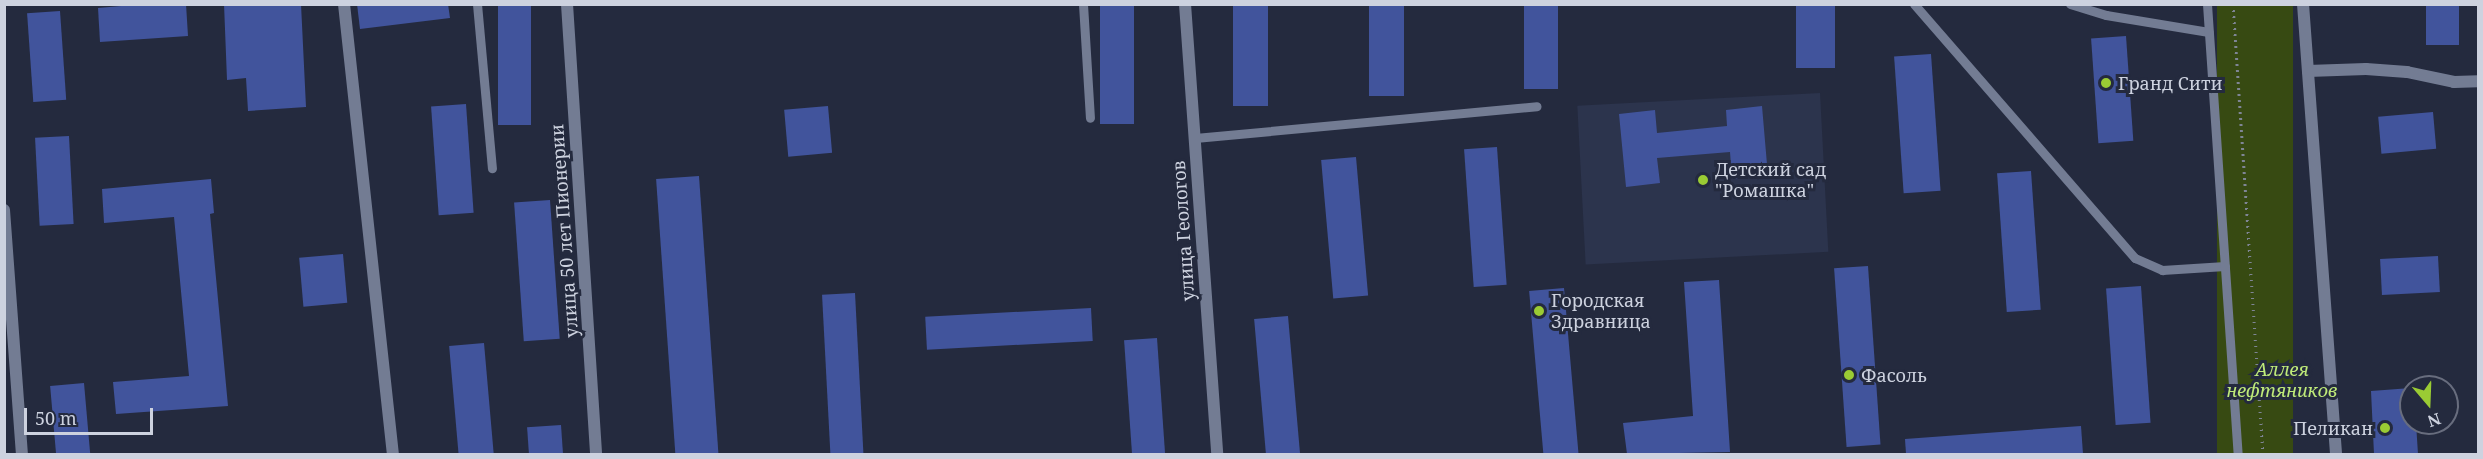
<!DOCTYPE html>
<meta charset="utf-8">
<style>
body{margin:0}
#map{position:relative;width:2483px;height:459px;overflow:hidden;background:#242a3e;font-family:"Noto Serif",serif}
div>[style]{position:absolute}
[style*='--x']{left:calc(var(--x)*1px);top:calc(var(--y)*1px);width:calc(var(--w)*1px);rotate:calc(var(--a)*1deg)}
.built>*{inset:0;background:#2c344d;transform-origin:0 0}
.green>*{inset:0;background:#374a12;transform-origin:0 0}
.building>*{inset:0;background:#41549c;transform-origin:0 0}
.path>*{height:3px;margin-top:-1.5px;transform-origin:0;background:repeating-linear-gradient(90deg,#7f8595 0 1.5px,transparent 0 6px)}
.service>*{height:9px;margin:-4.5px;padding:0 4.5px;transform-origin:4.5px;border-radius:4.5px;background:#737c93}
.minor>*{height:12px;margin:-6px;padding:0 6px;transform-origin:6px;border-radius:6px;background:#737c93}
.tertiary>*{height:12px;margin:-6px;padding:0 6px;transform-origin:6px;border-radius:6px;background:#737c93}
.dots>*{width:16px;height:16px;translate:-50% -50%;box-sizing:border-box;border:3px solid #242a3e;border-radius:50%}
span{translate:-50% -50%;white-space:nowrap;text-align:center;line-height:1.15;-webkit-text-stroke:6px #242a3e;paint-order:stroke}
.poi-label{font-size:18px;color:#cdd2df}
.left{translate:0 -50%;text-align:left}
.right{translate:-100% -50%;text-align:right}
.street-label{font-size:18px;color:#cdd2df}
.park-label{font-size:18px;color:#bfea79;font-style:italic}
.frame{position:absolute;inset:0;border:6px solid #cdd2df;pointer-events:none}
.north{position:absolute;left:2399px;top:375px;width:60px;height:60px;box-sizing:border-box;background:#242a3e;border:2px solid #686d7e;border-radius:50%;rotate:161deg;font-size:16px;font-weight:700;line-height:24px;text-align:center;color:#cdd2df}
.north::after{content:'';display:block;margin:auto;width:21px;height:27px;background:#9acb34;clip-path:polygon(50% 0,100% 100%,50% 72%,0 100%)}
.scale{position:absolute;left:24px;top:408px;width:129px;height:27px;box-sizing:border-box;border:3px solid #cdd2df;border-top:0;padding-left:8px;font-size:18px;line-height:21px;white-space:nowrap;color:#cdd2df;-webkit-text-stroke:4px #242a3e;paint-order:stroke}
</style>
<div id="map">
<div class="built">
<i style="left:1820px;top:93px;width:159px;height:243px;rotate:87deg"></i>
</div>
<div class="green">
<i style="left:2217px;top:5px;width:76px;height:450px"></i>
</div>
<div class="building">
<i style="clip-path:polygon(144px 4px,186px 4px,188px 36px,100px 42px,98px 8px)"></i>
<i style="clip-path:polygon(224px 4px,301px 4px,306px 107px,248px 111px,246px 78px,227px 80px)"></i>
<i style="clip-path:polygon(357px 4px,448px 4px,450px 18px,360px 29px)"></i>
<i style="left:498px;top:4px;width:33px;height:121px"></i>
<i style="left:1100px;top:4px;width:34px;height:120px"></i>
<i style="left:1233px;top:4px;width:35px;height:102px"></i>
<i style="left:1369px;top:4px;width:35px;height:92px"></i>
<i style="left:1524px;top:4px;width:34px;height:85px"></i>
<i style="left:1796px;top:4px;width:39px;height:64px"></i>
<i style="left:2426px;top:4px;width:33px;height:41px"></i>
<i style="left:60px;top:11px;width:89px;height:33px;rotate:86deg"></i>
<i style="left:2126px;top:36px;width:105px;height:35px;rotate:86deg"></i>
<i style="left:1931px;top:54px;width:137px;height:37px;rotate:86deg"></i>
<i style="left:466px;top:104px;width:109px;height:35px;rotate:86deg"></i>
<i style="left:828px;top:106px;width:47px;height:44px;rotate:85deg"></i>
<i style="clip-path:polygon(1762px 106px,1768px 176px,1732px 179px,1730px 152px,1657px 158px,1660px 183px,1626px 187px,1619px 114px,1655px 110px,1657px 133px,1727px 126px,1726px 110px)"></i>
<i style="left:2433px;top:112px;width:37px;height:55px;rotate:85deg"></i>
<i style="left:69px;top:136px;width:88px;height:34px;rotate:87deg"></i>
<i style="left:1497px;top:147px;width:138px;height:33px;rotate:86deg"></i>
<i style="left:1356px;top:157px;width:139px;height:35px;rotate:85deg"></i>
<i style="left:2031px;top:171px;width:139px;height:34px;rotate:86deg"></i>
<i style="left:699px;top:176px;width:279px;height:43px;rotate:86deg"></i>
<i style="clip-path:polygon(211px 179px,214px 213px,210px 214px,228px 406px,116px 414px,113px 382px,189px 376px,174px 217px,104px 223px,102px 189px)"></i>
<i style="left:550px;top:200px;width:139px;height:36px;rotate:86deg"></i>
<i style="left:343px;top:254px;width:49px;height:44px;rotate:85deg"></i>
<i style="left:2438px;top:256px;width:36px;height:58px;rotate:87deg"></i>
<i style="left:1868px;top:266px;width:179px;height:34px;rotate:86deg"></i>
<i style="clip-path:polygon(1719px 280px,1730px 452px,1627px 454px,1623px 423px,1693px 416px,1684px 282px)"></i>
<i style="left:2141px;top:286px;width:137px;height:35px;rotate:86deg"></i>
<i style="left:1564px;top:288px;width:167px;height:35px;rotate:85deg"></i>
<i style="left:855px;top:293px;width:161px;height:33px;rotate:87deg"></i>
<i style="left:1091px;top:308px;width:33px;height:166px;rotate:87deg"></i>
<i style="left:1288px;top:316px;width:139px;height:34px;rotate:85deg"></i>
<i style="left:1157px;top:338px;width:116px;height:33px;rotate:86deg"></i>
<i style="left:484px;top:343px;width:111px;height:35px;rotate:85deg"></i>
<i style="left:84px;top:383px;width:71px;height:34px;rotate:85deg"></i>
<i style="clip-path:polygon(2411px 388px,2411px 423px,2416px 423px,2418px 454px,2374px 454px,2371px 391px)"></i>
<i style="left:561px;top:425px;width:29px;height:34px;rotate:86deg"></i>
<i style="clip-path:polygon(2081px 426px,2083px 454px,1906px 454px,1905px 439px)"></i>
</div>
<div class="path">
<i style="--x:2233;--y:4;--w:451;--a:86.2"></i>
</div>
<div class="service">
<i style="--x:477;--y:4;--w:165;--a:84.8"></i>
<i style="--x:1083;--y:4;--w:114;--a:86.5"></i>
<i style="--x:1914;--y:4;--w:337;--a:49"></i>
<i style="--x:2135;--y:258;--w:30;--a:24"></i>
<i style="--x:2162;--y:270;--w:63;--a:-3.6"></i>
<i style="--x:2070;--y:4;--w:38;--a:17"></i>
<i style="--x:2106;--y:15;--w:104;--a:9.4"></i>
<i style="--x:2207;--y:4;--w:451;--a:86.1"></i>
<i style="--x:1195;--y:138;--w:343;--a:-5.3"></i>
</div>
<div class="minor">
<i style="--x:344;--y:4;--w:453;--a:83.8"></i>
<i style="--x:567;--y:4;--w:451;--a:86.3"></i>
<i style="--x:1185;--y:4;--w:451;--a:85.9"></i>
<i style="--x:2308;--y:71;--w:58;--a:-2"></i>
<i style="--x:2366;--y:69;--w:41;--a:4.2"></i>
<i style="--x:2407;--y:72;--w:48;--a:12"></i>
<i style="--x:2454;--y:82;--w:24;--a:-2"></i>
<i style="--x:4;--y:210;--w:245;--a:85.8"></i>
</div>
<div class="tertiary">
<i style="--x:2303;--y:4;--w:451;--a:85.8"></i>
</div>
<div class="dots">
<i style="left:2106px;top:83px;background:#9acb34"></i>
<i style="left:1703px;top:180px;background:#9acb34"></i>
<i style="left:1539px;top:311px;background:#9acb34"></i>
<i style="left:1849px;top:375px;background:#9acb34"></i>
<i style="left:2385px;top:428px;background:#9acb34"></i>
</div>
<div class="poi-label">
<span class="left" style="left:2118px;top:83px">Гранд Сити</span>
<span class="left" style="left:1715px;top:180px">Детский сад<br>"Ромашка"</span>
<span class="left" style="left:1551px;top:311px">Городская<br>Здравница</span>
<span class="left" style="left:1861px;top:375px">Фасоль</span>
<span class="right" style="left:2373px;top:428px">Пеликан</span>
</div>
<div class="street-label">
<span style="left:564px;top:231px;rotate:-94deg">улица 50 лет Пионерии</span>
<span style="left:1183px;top:231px;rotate:-94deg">улица Геологов</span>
</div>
<div class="park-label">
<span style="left:2282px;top:380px">Аллея<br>нефтяников</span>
</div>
<div class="frame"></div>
<div class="north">N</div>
<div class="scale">50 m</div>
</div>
